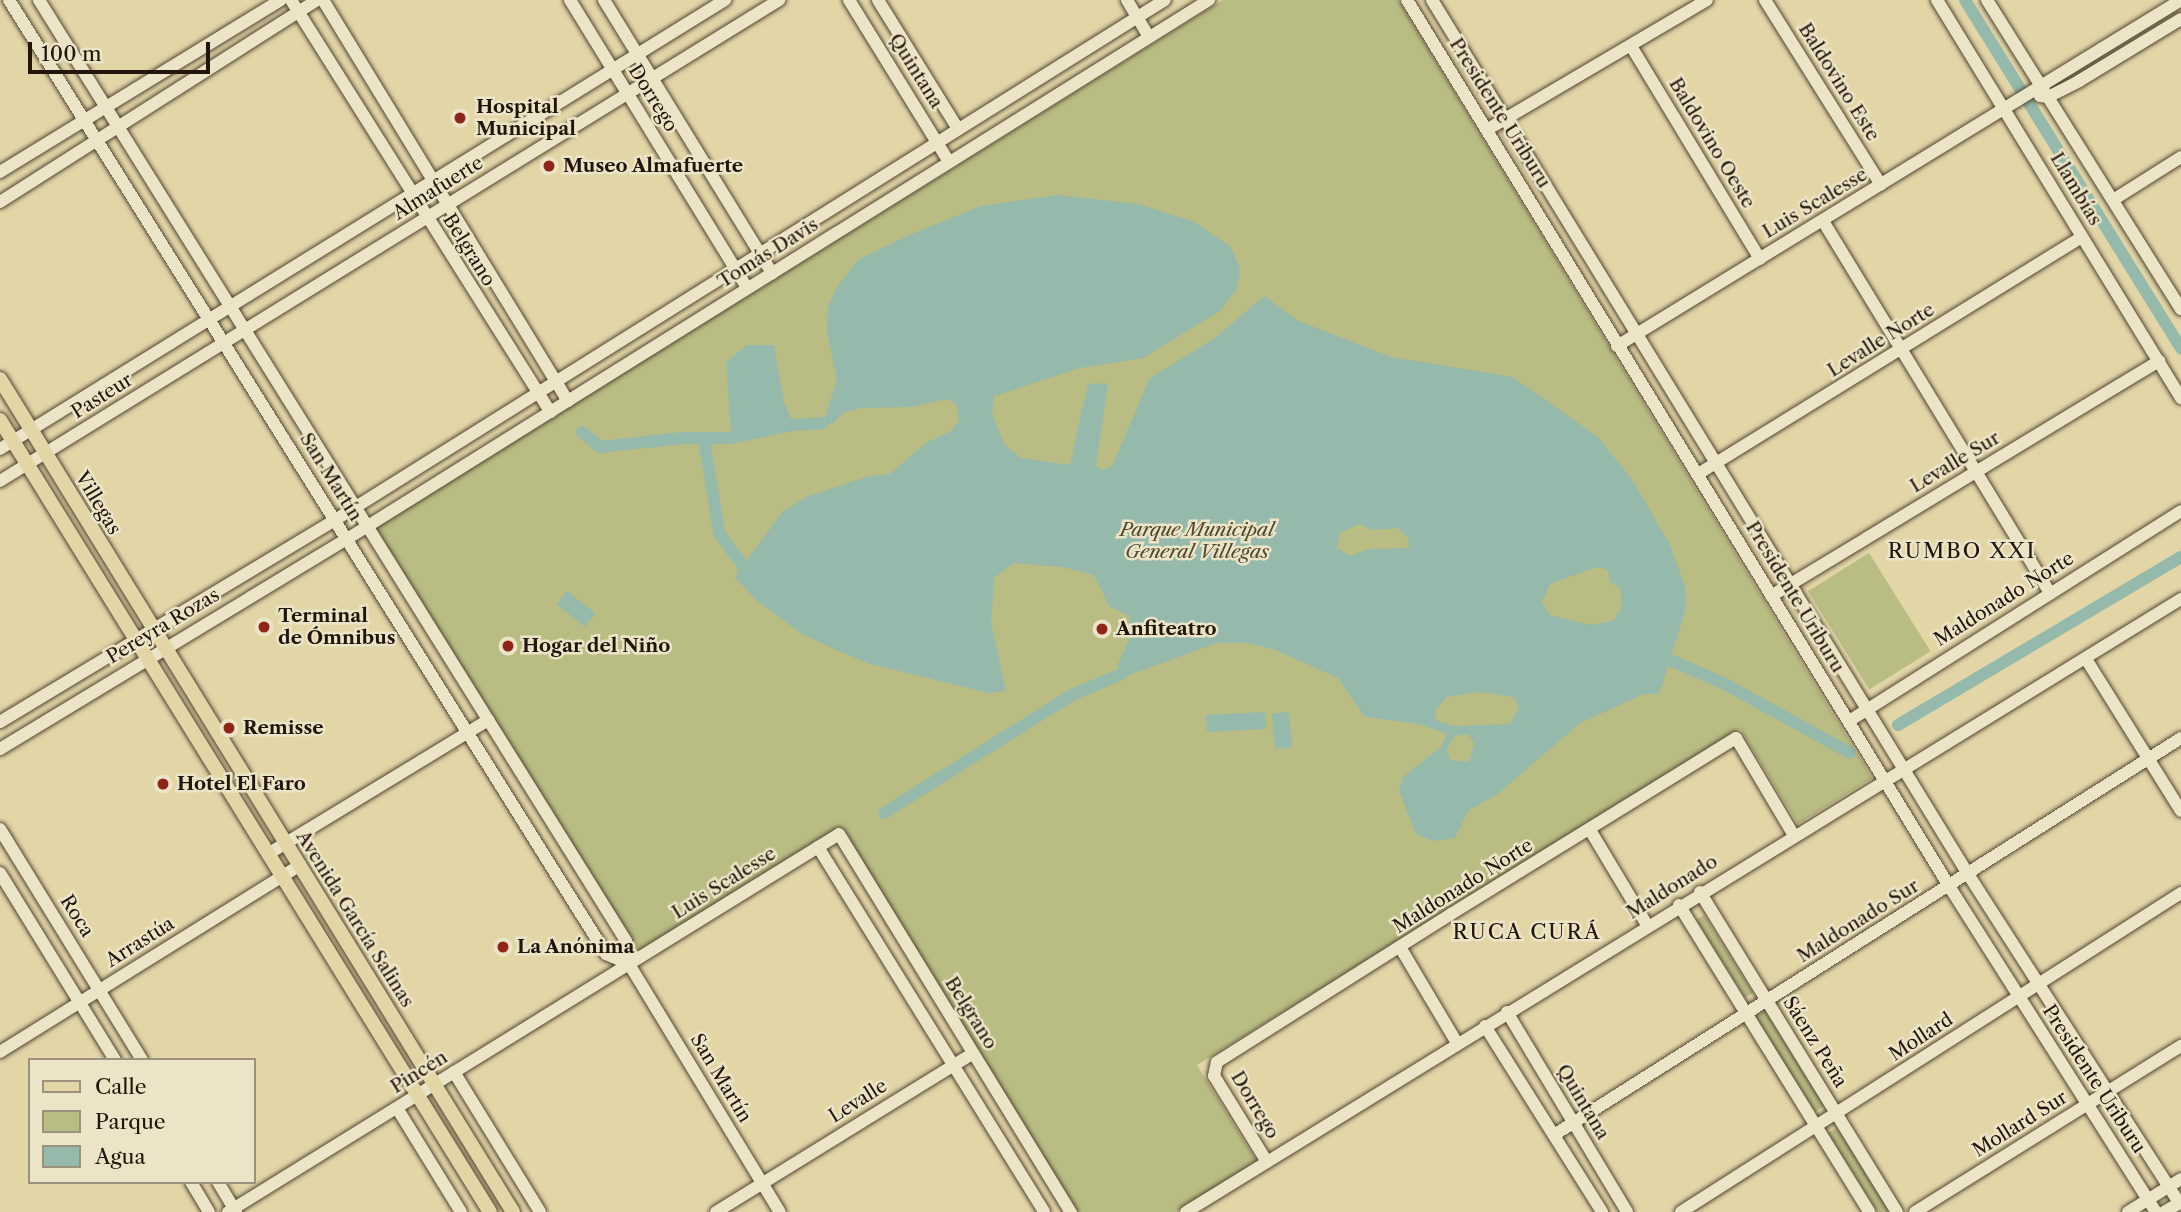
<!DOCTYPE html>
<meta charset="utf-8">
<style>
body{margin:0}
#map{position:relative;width:2181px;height:1212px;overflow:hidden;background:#e2d6a7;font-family:"Libre Caslon Text",serif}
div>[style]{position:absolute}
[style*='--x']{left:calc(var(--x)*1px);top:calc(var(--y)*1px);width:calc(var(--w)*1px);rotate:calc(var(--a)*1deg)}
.green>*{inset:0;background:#b9bc83;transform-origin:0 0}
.water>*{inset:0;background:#95b9ab;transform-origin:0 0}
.canal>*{height:12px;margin:-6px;padding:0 6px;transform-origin:6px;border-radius:6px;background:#95b9ab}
.roads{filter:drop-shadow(0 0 2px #524533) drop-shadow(0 0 2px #524533)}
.minor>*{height:12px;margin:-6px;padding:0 6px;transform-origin:6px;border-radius:6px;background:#ece4c6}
.major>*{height:14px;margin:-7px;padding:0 7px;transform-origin:7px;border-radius:7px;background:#e2d6a7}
.dots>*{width:19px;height:19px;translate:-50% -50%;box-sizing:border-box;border:4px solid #ece4c6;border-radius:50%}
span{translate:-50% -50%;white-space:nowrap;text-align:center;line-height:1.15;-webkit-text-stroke:5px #ece4c6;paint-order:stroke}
.street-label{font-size:19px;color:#22150c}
.poi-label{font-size:19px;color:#22150c;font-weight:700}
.left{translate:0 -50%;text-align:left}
.park-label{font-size:19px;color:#4f4730;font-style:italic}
.neighbourhood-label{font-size:21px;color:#22150c;letter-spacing:2px}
.legend{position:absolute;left:28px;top:1058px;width:228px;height:126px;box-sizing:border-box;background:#ece4c6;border:2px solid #9b917c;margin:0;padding:9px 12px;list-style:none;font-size:21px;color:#22150c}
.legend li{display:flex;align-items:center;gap:14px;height:35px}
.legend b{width:35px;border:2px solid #9b917c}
.scale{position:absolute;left:28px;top:42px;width:182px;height:32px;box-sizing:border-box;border:4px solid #22150c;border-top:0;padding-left:9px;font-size:21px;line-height:24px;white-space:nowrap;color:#22150c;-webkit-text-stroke:5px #ece4c6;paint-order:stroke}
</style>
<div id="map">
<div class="green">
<i style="clip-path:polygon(1223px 0,1398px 0,1872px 778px,1798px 824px,1740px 729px,1197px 1065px,1257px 1162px,1175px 1212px,1078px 1212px,840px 829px,640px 952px,374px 529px)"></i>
<i style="left:1869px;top:553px;width:116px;height:72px;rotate:58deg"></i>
<i style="left:1704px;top:915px;width:92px;height:9px;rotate:58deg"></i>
<i style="left:1765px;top:1011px;width:112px;height:11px;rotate:58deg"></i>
<i style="clip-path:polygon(1837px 1128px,1889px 1210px,1886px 1212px,1878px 1212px,1828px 1133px)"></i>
</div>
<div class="water">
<i style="clip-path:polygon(evenodd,1058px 195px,1138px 204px,1194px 222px,1231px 247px,1240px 269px,1237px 289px,1220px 311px,1143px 358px,1080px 368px,994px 396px,992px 412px,1004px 444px,1021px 458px,1070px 465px,1088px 384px,1108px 383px,1096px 466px,1102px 470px,1112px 466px,1150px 378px,1215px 338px,1264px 296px,1299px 321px,1391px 357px,1513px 377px,1598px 437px,1633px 481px,1670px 545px,1685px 587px,1685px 611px,1659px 694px,1644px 694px,1580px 723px,1498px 794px,1468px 811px,1455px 838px,1433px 841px,1416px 834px,1399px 791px,1403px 777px,1441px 747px,1447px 734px,1419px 724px,1365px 717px,1338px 678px,1273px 649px,1247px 643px,1217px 643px,1124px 677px,1117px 666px,1129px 640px,1129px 616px,1109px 606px,1094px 575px,1062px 567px,1014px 563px,994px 578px,991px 624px,1006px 691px,989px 693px,870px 664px,836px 650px,802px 634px,755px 599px,735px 577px,782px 512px,806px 497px,870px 476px,890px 474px,926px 443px,951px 431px,959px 420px,956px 403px,946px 399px,912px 407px,860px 408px,843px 413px,832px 424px,823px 423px,837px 379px,827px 332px,828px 307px,837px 287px,858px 260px,907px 236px,981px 206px,1058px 195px,1360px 524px,1372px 530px,1398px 528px,1408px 538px,1409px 548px,1368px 549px,1351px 556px,1337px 548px,1340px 533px,1360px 524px,1058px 195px,1597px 567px,1608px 570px,1610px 582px,1620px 588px,1622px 607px,1613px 621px,1591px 625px,1550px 615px,1542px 602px,1550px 584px,1597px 567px,1058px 195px,1479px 692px,1513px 697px,1519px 707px,1510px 724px,1454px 726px,1435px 720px,1436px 709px,1447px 697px,1479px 692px,1058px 195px,1468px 734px,1474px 743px,1469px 762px,1450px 760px,1447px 749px,1454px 736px,1468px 734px)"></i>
<i style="clip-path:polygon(747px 345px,774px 345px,784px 403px,794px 425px,792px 431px,732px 444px,726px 362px)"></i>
<i style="left:567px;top:591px;width:36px;height:17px;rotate:38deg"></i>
<i style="left:1265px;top:712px;width:17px;height:59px;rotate:87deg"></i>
<i style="left:1289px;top:712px;width:36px;height:17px;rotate:85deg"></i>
</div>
<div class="canal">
<i style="--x:1965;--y:0;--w:410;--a:58.2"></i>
<i style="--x:794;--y:425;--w:29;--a:-4"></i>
<i style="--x:582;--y:432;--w:23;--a:40"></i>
<i style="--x:600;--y:447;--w:83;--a:-6.2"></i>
<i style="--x:683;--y:438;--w:49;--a:0"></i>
<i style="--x:704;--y:439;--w:95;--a:80.9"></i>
<i style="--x:719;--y:533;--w:42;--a:53.7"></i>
<i style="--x:1672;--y:661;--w:56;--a:23.3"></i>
<i style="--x:1723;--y:683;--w:145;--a:28.9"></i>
<i style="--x:1898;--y:725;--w:329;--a:-30.7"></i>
<i style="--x:884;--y:813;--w:224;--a:-32.1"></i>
<i style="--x:1074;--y:694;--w:52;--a:-22.6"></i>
</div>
<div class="roads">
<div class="minor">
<i style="--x:9;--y:0;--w:1125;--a:57.96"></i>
<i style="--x:606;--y:954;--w:25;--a:23"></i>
<i style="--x:39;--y:0;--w:1109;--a:58.04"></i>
<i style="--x:626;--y:941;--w:23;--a:83"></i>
<i style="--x:629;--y:964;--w:290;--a:58.7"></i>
<i style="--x:291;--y:0;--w:487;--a:57.8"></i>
<i style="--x:323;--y:0;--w:470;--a:58.6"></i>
<i style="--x:570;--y:0;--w:338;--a:58.4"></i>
<i style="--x:604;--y:0;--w:321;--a:58.4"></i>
<i style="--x:849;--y:0;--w:190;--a:58.3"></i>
<i style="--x:878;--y:0;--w:152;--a:58.2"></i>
<i style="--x:1127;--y:0;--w:43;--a:59.3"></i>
<i style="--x:1407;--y:0;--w:1039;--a:58.54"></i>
<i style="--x:1949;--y:886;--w:386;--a:57.6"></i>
<i style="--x:1432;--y:0;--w:1025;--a:58.48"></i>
<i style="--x:1968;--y:874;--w:391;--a:57.3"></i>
<i style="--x:1765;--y:0;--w:218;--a:57.9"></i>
<i style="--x:1937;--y:0;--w:467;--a:58.5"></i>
<i style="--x:1987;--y:0;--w:365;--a:57.9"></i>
<i style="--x:1631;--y:46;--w:249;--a:58.8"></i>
<i style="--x:2040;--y:96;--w:8;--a:7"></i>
<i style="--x:2048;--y:97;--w:35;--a:-27"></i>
<i style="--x:2079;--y:81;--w:119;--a:-31.3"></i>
<i style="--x:1488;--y:129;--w:254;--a:-30.5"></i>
<i style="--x:0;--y:172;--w:329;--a:-31.5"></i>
<i style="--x:2113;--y:200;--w:80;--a:-32.3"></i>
<i style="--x:0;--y:202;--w:376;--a:-32.5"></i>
<i style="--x:1823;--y:221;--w:436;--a:58.6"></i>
<i style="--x:1617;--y:346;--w:662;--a:-31.53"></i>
<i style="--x:0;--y:449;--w:853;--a:-31.77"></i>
<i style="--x:1698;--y:474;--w:451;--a:-31.7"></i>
<i style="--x:0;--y:481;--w:916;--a:-31.69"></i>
<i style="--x:1771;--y:596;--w:454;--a:-31.2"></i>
<i style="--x:2086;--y:659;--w:179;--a:58"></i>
<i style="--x:1849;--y:721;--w:393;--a:-32.3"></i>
<i style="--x:0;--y:722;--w:391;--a:-31.1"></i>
<i style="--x:335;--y:520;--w:979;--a:-32.07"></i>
<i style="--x:0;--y:749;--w:406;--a:-31.2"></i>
<i style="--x:347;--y:539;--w:1017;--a:-32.02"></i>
<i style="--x:0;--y:829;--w:271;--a:58.4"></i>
<i style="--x:1590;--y:830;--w:111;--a:59"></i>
<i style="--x:818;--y:847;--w:429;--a:58.2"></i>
<i style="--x:268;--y:854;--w:258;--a:-31.3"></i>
<i style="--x:0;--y:873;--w:220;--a:58.4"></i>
<i style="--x:1700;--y:892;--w:376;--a:58.4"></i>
<i style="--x:1679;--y:905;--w:361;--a:58.2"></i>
<i style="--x:1400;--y:947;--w:112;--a:59.3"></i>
<i style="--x:1507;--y:1012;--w:233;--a:59"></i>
<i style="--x:1485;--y:1026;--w:220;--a:57.8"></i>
<i style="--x:0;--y:1052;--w:354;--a:-31.9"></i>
<i style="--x:454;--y:1072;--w:164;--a:58.4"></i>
<i style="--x:397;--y:1108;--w:122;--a:58.4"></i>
<i style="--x:1554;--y:1135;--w:742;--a:-32.34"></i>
<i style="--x:1267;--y:1162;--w:101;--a:-121.6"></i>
<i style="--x:1214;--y:1076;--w:14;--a:-78"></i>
<i style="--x:1217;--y:1062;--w:277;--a:-32.3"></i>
<i style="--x:1451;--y:914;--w:335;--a:-31.7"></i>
<i style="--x:1736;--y:738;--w:112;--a:59.3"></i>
<i style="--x:191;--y:1182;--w:35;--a:59"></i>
<i style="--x:218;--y:1182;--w:35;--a:59"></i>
<i style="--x:228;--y:1212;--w:718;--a:-31.74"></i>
<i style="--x:839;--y:834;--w:444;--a:58.5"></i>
<i style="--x:716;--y:1212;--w:302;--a:-31.7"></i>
<i style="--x:1186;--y:1212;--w:1169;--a:-31.64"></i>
<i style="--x:1681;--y:1212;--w:593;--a:-32.54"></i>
<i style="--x:1915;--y:1212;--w:314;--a:-32"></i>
<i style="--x:2128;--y:1212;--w:62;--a:-31.9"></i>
<i style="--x:2164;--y:1212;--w:20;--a:-30"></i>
</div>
<div class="major">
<i style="--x:0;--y:379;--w:978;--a:58.37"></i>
<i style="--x:0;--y:420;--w:931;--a:58.26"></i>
</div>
</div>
<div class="dots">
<i style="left:460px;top:118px;background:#8f2418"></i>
<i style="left:549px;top:166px;background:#8f2418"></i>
<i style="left:264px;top:627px;background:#8f2418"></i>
<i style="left:1102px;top:629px;background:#8f2418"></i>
<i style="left:508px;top:646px;background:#8f2418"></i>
<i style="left:229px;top:728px;background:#8f2418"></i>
<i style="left:163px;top:784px;background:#8f2418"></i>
<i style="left:503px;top:947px;background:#8f2418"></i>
</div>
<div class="street-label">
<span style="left:916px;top:71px;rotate:58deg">Quintana</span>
<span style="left:1839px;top:82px;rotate:58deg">Baldovino Este</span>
<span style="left:653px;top:98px;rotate:58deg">Dorrego</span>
<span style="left:1500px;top:113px;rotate:58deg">Presidente Uriburu</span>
<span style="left:1712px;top:143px;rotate:59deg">Baldovino Oeste</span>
<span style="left:438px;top:188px;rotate:-32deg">Almafuerte</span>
<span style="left:2076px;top:189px;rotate:59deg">Llambías</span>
<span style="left:1815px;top:203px;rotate:-31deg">Luis Scalesse</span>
<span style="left:469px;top:250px;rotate:58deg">Belgrano</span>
<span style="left:768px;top:253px;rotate:-32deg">Tomás Davis</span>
<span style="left:1881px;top:340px;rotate:-32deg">Levalle Norte</span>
<span style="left:102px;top:396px;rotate:-32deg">Pasteur</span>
<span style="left:1955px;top:462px;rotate:-31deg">Levalle Sur</span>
<span style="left:331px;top:477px;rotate:58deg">San Martín</span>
<span style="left:98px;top:503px;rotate:59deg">Villegas</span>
<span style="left:1795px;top:597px;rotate:59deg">Presidente Uriburu</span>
<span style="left:2004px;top:599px;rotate:-32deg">Maldonado Norte</span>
<span style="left:163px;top:626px;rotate:-31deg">Pereyra Rozas</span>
<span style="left:724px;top:883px;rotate:-32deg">Luis Scalesse</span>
<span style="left:1463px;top:886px;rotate:-32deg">Maldonado Norte</span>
<span style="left:1672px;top:887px;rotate:-32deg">Maldonado</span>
<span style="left:77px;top:916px;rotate:58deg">Roca</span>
<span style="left:355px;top:919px;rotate:58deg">Avenida García Salinas</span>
<span style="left:1858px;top:921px;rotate:-32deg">Maldonado Sur</span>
<span style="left:140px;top:942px;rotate:-32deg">Arrastúa</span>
<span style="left:971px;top:1013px;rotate:58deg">Belgrano</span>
<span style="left:1921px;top:1037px;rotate:-33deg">Mollard</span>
<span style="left:1815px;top:1042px;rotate:58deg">Sáenz Peña</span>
<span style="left:419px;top:1072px;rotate:-32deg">Pincén</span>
<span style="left:721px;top:1078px;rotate:59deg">San Martín</span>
<span style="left:2094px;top:1079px;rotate:57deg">Presidente Uriburu</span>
<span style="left:858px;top:1101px;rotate:-32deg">Levalle</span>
<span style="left:1583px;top:1102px;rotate:59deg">Quintana</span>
<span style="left:1255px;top:1105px;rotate:59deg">Dorrego</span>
<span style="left:2020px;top:1124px;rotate:-32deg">Mollard Sur</span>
</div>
<div class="poi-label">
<span class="left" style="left:476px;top:118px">Hospital<br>Municipal</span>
<span class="left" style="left:563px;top:166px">Museo Almafuerte</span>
<span class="left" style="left:278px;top:627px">Terminal<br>de Ómnibus</span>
<span class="left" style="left:1116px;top:629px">Anfiteatro</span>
<span class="left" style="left:522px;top:646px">Hogar del Niño</span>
<span class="left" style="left:243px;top:728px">Remisse</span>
<span class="left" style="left:177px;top:784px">Hotel El Faro</span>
<span class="left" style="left:517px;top:947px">La Anónima</span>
</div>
<div class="park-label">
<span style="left:1197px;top:541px">Parque Municipal<br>General Villegas</span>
</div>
<div class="neighbourhood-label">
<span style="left:1962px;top:551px">RUMBO XXI</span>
<span style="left:1527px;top:932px">RUCA CURÁ</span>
</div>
<ul class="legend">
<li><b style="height:9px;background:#e2d6a7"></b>Calle</li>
<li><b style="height:19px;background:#b9bc83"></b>Parque</li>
<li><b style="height:19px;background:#95b9ab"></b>Agua</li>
</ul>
<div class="scale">100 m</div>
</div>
